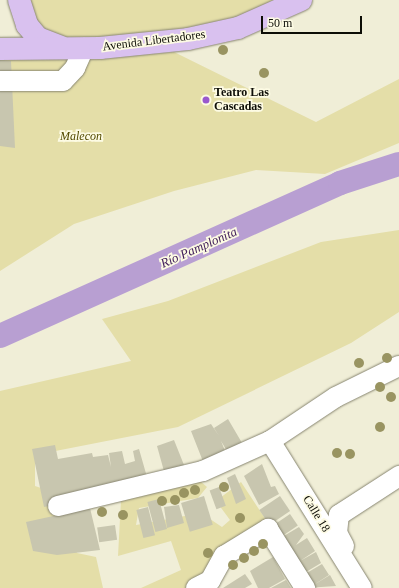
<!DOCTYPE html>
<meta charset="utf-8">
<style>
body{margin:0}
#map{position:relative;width:399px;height:588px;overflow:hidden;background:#f0eed7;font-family:"Times New Roman",serif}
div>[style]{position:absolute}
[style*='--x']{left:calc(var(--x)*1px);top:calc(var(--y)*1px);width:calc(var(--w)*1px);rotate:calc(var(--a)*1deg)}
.green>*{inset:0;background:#e4dea8}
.river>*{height:24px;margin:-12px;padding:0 12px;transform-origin:12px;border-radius:12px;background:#b89fd2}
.building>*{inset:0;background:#c8c6af;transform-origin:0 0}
.roads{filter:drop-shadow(0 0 1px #878570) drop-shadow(0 0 1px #878570)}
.minor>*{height:20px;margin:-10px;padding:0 10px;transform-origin:10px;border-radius:10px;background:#fff}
.major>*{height:22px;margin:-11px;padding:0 11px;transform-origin:11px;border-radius:11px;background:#d9c1ef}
.trees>*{width:10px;height:10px;margin:-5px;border-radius:50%;background:#999461}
.dots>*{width:11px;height:11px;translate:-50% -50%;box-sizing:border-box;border:2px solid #fdfbe4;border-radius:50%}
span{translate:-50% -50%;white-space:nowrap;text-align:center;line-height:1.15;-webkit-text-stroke:3.5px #fdfbe4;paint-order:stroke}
.street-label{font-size:12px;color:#0d0d06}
.poi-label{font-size:12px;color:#0d0d06;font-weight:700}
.left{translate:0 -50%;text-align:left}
.park-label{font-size:12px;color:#524a00;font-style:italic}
.water-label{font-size:13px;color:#43205d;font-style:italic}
.scale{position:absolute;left:261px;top:16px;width:101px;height:18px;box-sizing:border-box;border:2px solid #0d0d06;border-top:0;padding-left:5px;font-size:12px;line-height:14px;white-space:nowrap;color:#0d0d06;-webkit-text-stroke:3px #fdfbe4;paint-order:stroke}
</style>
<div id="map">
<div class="green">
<i style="clip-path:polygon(24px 0,287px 0,230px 25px,80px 43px,42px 33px)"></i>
<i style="clip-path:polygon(174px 52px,316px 122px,399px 79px,399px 143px,325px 174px,256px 170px,174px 191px,74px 224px,0 271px,0 54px,113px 57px)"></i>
<i style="clip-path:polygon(399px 230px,399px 312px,351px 343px,178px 427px,35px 455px,35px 486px,47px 490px,77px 553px,96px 557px,103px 588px,0 588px,0 391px,131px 361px,102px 319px,168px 301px,321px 242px)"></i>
<i style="clip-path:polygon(200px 481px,207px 487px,198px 498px,139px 508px,136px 525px,201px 513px,222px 527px,230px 520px,216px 501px,241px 482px,268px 523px,204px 580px,187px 588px,141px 588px,181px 570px,171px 541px,118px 556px,121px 500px)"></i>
</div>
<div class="river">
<i style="--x:0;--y:336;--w:373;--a:-24.2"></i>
<i style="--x:340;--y:183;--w:62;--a:-17.9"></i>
</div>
<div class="building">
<i style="clip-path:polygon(0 60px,11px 61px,15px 148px,0 146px)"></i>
<i style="clip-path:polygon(228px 419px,245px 448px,230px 456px,221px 441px,230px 463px,204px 464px,191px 431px,211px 424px,219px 436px,214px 428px)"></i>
<i style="clip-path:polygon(174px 440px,188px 475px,167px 482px,157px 446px)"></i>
<i style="clip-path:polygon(55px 445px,58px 459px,92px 453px,93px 457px,108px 455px,111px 467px,109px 453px,122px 451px,125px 464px,135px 461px,133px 451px,139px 449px,149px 484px,44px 507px,32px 449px)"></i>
<i style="clip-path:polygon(262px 464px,271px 487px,275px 486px,279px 494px,259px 505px,244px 476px)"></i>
<i style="clip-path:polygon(235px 474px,246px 499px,236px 504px,227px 478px)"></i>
<i style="left:219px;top:487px;width:20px;height:10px;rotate:70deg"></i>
<i style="left:204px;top:496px;width:30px;height:24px;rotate:73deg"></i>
<i style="left:280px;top:496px;width:18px;height:25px;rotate:56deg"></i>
<i style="left:159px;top:499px;width:31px;height:12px;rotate:75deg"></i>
<i style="clip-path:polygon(179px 505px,184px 523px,167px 528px,164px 507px)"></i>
<i style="left:148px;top:507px;width:29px;height:12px;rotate:76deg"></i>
<i style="clip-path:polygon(90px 508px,100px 550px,57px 555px,33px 551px,26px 522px)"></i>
<i style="left:290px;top:514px;width:14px;height:24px;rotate:56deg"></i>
<i style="left:115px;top:525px;width:15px;height:18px;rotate:82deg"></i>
<i style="clip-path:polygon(299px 527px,304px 534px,296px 545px,307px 538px,315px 551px,300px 561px,316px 552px,321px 563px,301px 575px,277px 540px)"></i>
<i style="clip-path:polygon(273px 557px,285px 579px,269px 588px,258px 588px,250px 571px)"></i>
<i style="clip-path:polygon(322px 564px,329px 575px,312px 586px,330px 575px,336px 586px,306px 588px,300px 577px)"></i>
<i style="clip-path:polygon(245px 574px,252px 584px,245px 588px,223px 588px)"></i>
<i style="clip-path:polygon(286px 580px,291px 588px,271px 588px)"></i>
</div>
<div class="roads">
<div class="minor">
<i style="--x:0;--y:81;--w:63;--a:0"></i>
<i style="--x:63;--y:81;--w:18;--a:-47"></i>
<i style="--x:75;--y:68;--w:22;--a:-66"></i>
<i style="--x:270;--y:441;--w:173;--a:58"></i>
<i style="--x:58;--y:506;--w:149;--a:-13.6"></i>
<i style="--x:203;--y:471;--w:73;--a:-24.1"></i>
<i style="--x:270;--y:441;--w:79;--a:-33.7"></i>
<i style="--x:336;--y:397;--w:70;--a:-26.2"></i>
<i style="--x:344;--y:546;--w:15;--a:-118"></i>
<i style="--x:337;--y:533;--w:18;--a:-84"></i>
<i style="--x:339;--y:515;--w:72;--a:-33"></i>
<i style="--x:196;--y:588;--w:16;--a:-27"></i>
<i style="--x:210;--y:581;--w:29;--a:-61"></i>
<i style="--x:224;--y:556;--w:52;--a:-31.5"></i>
<i style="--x:268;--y:529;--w:70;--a:57.9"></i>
</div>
<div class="major">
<i style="--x:19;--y:0;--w:26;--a:72"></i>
<i style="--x:27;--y:25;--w:17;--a:50"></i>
<i style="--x:38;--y:38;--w:25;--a:21"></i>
<i style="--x:0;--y:49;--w:100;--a:-0.6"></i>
<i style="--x:100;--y:48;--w:88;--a:-5.8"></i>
<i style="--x:188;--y:39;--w:51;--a:-12.4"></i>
<i style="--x:238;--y:28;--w:69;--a:-24"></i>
</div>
</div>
<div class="trees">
<i style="left:223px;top:50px"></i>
<i style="left:264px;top:73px"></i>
<i style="left:387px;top:358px"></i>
<i style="left:359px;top:363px"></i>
<i style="left:380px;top:387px"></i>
<i style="left:391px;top:397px"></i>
<i style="left:380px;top:427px"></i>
<i style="left:337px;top:453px"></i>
<i style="left:350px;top:454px"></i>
<i style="left:224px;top:487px"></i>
<i style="left:195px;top:490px"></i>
<i style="left:184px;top:493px"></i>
<i style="left:175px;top:500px"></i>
<i style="left:162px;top:501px"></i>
<i style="left:102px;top:512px"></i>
<i style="left:123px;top:515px"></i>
<i style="left:240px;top:518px"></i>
<i style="left:263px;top:544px"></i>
<i style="left:254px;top:551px"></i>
<i style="left:208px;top:553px"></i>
<i style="left:244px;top:558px"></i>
<i style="left:233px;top:565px"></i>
</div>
<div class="dots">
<i style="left:206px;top:100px;background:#9958ce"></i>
</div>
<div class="street-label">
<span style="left:154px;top:41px;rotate:-7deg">Avenida Libertadores</span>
<span style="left:316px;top:514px;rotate:58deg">Calle 18</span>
</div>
<div class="poi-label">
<span class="left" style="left:214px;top:100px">Teatro Las<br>Cascadas</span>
</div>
<div class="park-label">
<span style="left:81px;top:137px">Malecon</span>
</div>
<div class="water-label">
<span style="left:199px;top:248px;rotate:-24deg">Río Pamplonita</span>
</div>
<div class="scale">50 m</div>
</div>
